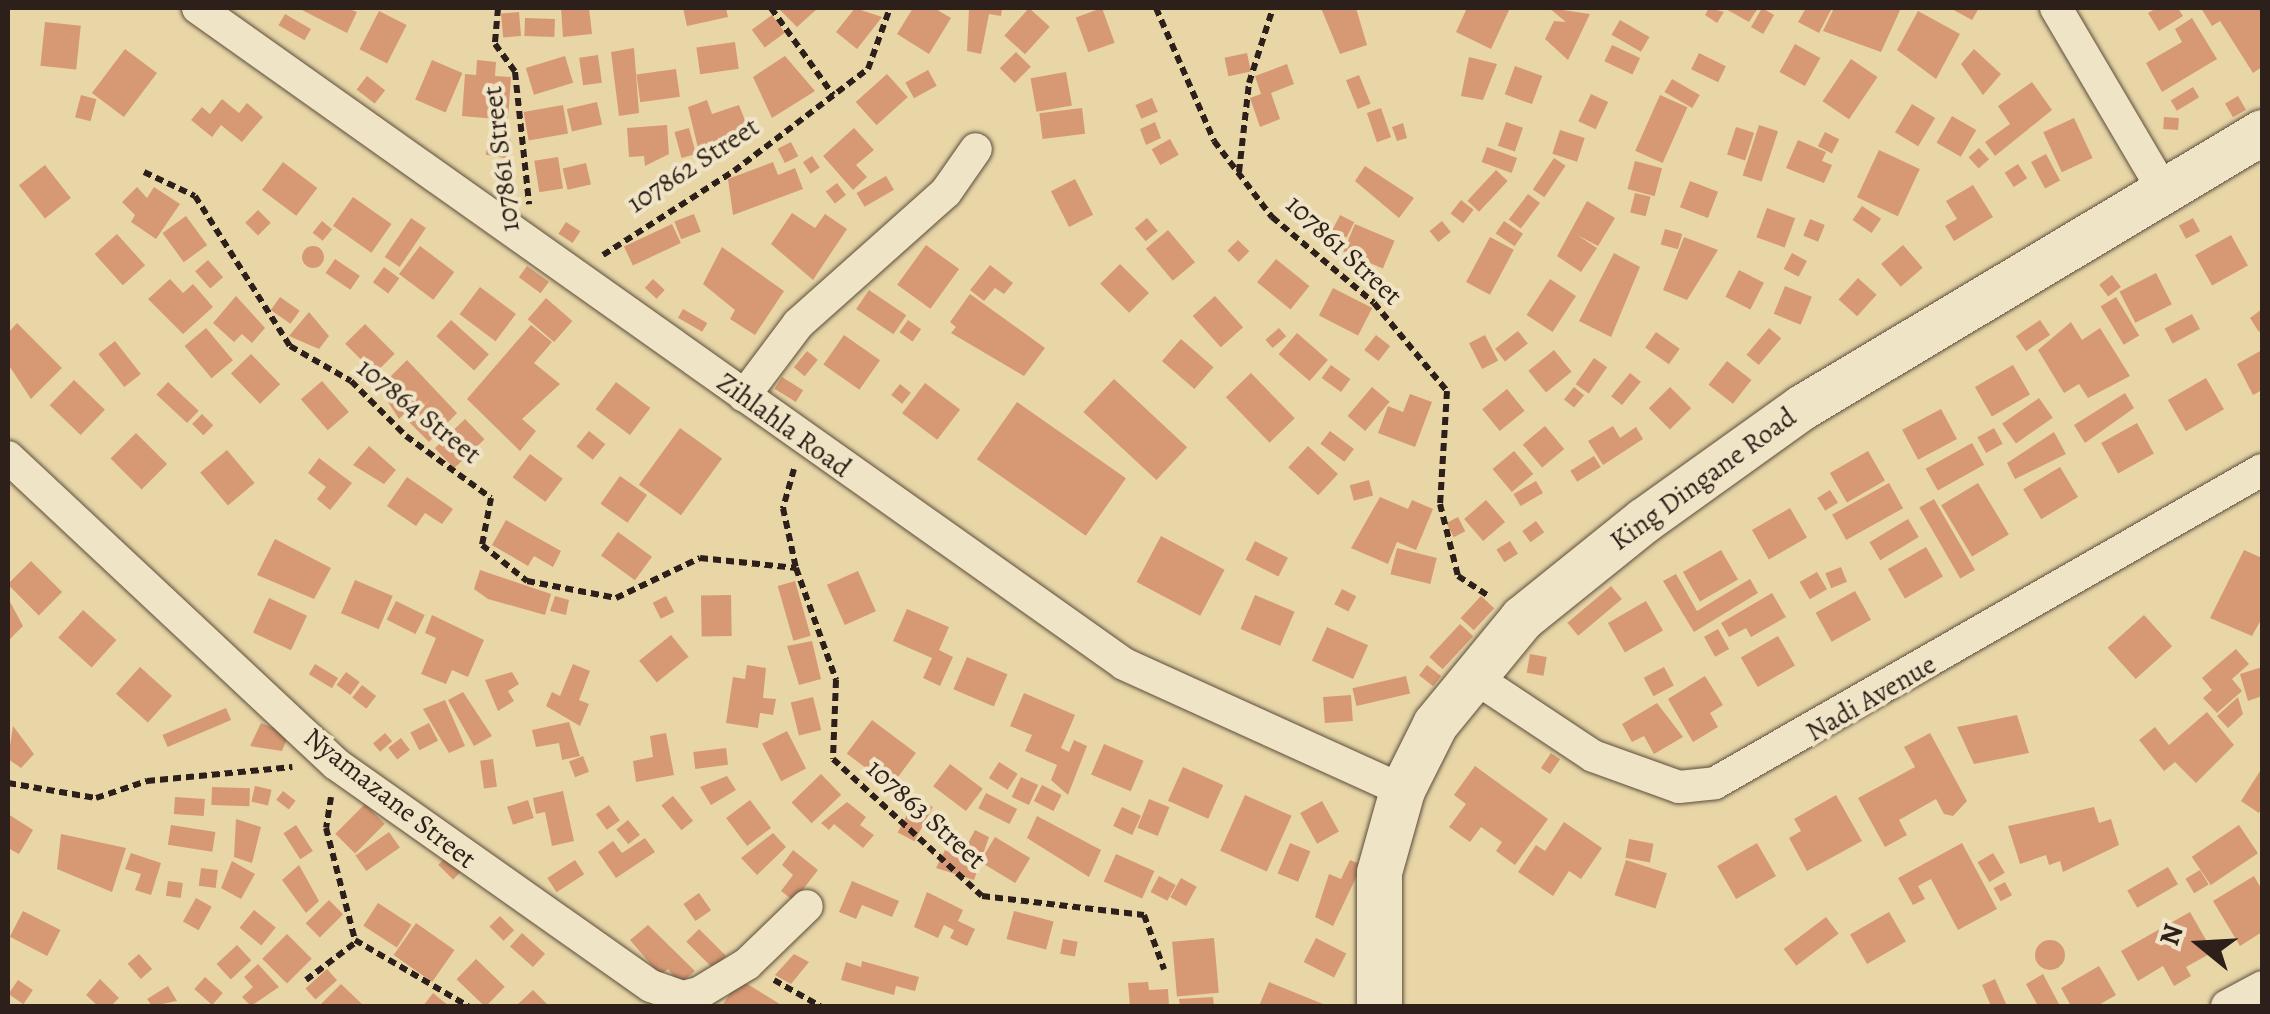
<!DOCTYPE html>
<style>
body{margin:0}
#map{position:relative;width:2270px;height:1014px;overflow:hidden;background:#e8d6a7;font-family:Alegreya,serif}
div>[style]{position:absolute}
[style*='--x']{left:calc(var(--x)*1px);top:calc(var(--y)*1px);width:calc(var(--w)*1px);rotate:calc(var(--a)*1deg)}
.building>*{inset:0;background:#d79973;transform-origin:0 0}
.round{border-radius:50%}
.path>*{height:6px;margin-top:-3px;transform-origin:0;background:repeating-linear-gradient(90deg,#2d1f19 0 8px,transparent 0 13px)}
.roads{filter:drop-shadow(0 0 2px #5c4d3c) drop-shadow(0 0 2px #5c4d3c)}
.street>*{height:32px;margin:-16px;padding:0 16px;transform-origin:16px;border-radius:16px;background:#f0e4c6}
.secondary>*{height:45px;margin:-22.5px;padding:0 22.5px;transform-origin:22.5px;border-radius:22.5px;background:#f0e4c6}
span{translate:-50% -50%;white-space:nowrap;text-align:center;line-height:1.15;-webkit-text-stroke:8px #f0e4c6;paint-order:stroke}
.street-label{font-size:28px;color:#2d1f19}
.frame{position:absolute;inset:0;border:10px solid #2d1f19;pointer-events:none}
.north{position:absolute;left:2150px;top:894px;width:100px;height:100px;-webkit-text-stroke:8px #f0e4c6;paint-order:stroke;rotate:288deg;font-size:28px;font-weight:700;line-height:40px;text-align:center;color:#2d1f19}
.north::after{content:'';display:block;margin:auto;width:35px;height:45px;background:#2d1f19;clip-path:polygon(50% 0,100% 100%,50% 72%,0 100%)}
</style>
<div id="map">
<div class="building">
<i style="clip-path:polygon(298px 8px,347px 8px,357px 12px,347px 33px)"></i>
<i style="clip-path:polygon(561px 8px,589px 8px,592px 34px,563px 37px)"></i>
<i style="clip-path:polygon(683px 8px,726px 8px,728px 17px,687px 26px)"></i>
<i style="clip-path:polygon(778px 8px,818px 8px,797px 27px)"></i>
<i style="clip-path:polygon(855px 8px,882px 17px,857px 49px,836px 32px)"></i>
<i style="clip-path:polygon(913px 8px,934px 8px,951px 18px,929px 54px,897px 34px)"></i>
<i style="clip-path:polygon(1002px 8px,1001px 16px,989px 14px,981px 54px,967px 51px,969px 9px)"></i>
<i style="left:1029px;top:8px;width:28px;height:37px;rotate:42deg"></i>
<i style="left:1102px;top:8px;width:37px;height:28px;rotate:70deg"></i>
<i style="clip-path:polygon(1321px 8px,1356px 8px,1367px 45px,1340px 54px)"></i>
<i style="clip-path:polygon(1467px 8px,1510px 8px,1491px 49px,1456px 32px)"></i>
<i style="clip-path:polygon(1549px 8px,1590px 14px,1568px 60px,1545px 39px,1554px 21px,1566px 22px)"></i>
<i style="clip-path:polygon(1709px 8px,1724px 12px,1717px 23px,1705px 15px)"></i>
<i style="clip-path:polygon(1724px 8px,1758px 8px,1749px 22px)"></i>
<i style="left:1762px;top:8px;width:14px;height:22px;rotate:30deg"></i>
<i style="clip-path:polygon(1806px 8px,1832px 8px,1819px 33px,1798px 22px)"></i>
<i style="clip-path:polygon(1834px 8px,1901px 8px,1881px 52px,1823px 31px)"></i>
<i style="clip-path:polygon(1950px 8px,1979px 8px,1972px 20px)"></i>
<i style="clip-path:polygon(2157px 8px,2178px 8px,2183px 16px,2159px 31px,2148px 13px)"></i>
<i style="clip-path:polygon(2201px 8px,2262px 8px,2262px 67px,2253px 73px,2220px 21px,2212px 26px)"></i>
<i style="left:379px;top:11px;width:31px;height:43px;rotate:27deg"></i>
<i style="clip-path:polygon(1918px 11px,1960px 34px,1936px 79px,1897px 50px)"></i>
<i style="left:519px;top:12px;width:24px;height:18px;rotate:85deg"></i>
<i style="left:285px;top:14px;width:30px;height:13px;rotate:30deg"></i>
<i style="left:772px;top:15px;width:22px;height:25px;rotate:54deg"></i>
<i style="left:525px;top:18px;width:30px;height:18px;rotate:2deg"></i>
<i style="clip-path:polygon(2192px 18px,2217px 59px,2162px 92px,2146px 63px,2182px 42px,2175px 29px)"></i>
<i style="left:1620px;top:20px;width:34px;height:17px;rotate:30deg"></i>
<i style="left:45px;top:22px;width:36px;height:44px;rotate:6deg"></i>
<i style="left:735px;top:42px;width:27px;height:39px;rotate:82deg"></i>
<i style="left:1795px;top:44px;width:29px;height:32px;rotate:29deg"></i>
<i style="left:1612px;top:45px;width:31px;height:18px;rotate:25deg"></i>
<i style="clip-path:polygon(634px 48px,639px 113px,619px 116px,611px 52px)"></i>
<i style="left:125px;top:49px;width:40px;height:55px;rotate:37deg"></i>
<i style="clip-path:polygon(1974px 49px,2001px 74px,1983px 95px,1961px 64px)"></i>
<i style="left:1016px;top:52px;width:21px;height:23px;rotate:45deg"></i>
<i style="left:1247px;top:53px;width:19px;height:23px;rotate:78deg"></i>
<i style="left:1699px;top:53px;width:30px;height:18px;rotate:26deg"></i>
<i style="left:598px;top:55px;width:28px;height:19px;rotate:82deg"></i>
<i style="left:565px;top:56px;width:28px;height:41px;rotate:73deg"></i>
<i style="clip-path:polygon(785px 56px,815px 91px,772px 118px,753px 77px)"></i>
<i style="clip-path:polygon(1469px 57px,1497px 64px,1483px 100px,1461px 96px)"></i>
<i style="left:1851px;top:59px;width:32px;height:51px;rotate:34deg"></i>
<i style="left:432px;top:60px;width:33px;height:43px;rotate:23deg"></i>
<i style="clip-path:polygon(477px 60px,496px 62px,495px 76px,511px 77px,508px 120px,462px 116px,465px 74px,476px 75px)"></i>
<i style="clip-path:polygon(1287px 64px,1294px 84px,1271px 93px,1280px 119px,1260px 127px,1250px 98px,1261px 94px,1255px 76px)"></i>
<i style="left:1515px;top:66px;width:29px;height:30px;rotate:20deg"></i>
<i style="left:676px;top:69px;width:28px;height:40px;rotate:82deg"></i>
<i style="left:928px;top:70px;width:18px;height:26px;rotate:61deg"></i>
<i style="left:1066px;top:72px;width:34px;height:36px;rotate:80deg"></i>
<i style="left:887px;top:74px;width:31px;height:42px;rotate:48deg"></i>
<i style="left:1359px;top:75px;width:31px;height:14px;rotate:68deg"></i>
<i style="left:367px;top:76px;width:23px;height:17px;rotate:38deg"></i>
<i style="left:1672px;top:79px;width:32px;height:15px;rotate:30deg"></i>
<i style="clip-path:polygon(2032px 82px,2052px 110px,1995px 156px,1985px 142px,2010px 124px,1998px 106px)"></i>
<i style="left:2193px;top:87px;width:12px;height:26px;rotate:59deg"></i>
<i style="left:1591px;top:94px;width:19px;height:30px;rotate:25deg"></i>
<i style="left:81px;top:95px;width:16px;height:23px;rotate:15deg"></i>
<i style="left:1660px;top:95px;width:30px;height:61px;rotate:24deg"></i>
<i style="left:2238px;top:96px;width:16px;height:15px;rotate:60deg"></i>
<i style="left:1152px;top:98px;width:15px;height:18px;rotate:67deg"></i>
<i style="clip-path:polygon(222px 99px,239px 113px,247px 103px,263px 117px,242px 142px,221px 125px,212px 137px,191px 120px,202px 107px,210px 114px)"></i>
<i style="clip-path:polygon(707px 100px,712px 114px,739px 105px,748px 128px,715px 141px,719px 156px,701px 160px,688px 107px)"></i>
<i style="left:597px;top:102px;width:23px;height:31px;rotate:77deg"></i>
<i style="left:1912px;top:104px;width:27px;height:33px;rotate:31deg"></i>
<i style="left:563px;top:105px;width:29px;height:40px;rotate:80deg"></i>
<i style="left:1082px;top:108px;width:26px;height:43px;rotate:83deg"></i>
<i style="left:1381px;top:108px;width:31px;height:15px;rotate:71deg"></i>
<i style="left:1952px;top:116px;width:28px;height:31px;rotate:30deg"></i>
<i style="left:2164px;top:117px;width:15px;height:12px;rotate:4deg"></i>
<i style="left:2074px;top:118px;width:44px;height:34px;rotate:65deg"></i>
<i style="clip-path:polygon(1155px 122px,1161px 138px,1146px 145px,1140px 129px)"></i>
<i style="left:1506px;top:122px;width:18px;height:25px;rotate:19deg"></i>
<i style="clip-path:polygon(1403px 123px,1407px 138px,1397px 141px,1392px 127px)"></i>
<i style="clip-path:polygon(667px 125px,669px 154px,645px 166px,644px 156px,629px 157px,627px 128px)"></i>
<i style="left:1759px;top:125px;width:20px;height:53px;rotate:18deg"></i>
<i style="left:1736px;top:127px;width:19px;height:29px;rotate:18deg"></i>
<i style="left:689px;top:128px;width:27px;height:15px;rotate:75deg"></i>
<i style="clip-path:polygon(854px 128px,874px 150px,856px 165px,867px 177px,853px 190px,823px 156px)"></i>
<i style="left:1560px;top:130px;width:26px;height:25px;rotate:18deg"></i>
<i style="left:1825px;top:132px;width:16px;height:16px;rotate:27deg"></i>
<i style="left:489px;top:136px;width:22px;height:19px;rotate:10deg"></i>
<i style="left:1170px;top:139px;width:18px;height:21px;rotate:61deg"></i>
<i style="clip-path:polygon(1798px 140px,1826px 152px,1822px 161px,1832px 165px,1824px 183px,1786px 168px)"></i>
<i style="left:791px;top:142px;width:16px;height:15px;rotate:63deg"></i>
<i style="left:1487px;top:147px;width:32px;height:16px;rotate:20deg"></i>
<i style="left:1979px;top:148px;width:15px;height:14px;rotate:48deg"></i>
<i style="left:1879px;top:150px;width:45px;height:52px;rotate:25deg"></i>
<i style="left:2046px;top:154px;width:30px;height:17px;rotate:62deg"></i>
<i style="left:812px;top:156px;width:14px;height:11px;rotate:56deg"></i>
<i style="left:558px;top:157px;width:32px;height:24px;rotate:81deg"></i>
<i style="left:1554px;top:158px;width:14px;height:38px;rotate:34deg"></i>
<i style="left:1635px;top:161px;width:28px;height:29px;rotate:15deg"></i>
<i style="left:283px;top:162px;width:43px;height:35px;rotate:37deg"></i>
<i style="clip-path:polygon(773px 162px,778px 175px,795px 168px,803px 189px,733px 215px,728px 179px)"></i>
<i style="left:586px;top:163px;width:22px;height:24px;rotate:77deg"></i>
<i style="left:2018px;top:164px;width:17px;height:16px;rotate:57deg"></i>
<i style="left:45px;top:165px;width:42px;height:33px;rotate:52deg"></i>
<i style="clip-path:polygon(1365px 166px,1414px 198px,1399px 218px,1355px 181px)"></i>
<i style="left:1496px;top:170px;width:16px;height:42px;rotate:43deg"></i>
<i style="left:886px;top:176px;width:16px;height:34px;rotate:60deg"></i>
<i style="left:1075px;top:179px;width:40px;height:27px;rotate:63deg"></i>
<i style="left:1690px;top:181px;width:30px;height:28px;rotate:21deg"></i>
<i style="left:837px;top:183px;width:15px;height:14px;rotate:53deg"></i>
<i style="clip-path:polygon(1973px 185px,1993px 217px,1954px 241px,1945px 226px,1957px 219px,1946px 201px)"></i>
<i style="clip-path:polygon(137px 187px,147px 198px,154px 187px,180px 204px,156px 239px,131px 222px,135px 215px,122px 202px)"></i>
<i style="left:1635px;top:193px;width:16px;height:20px;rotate:14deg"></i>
<i style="left:1528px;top:194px;width:15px;height:32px;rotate:37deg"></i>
<i style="left:353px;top:197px;width:47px;height:35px;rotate:35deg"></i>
<i style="left:1461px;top:200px;width:16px;height:17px;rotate:38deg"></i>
<i style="clip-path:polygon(1587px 201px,1615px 218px,1598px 246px,1577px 235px,1597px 248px,1581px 272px,1557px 256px)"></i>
<i style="left:1862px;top:206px;width:23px;height:17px;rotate:34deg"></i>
<i style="left:1767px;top:208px;width:30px;height:31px;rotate:20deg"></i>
<i style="left:258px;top:210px;width:18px;height:18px;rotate:45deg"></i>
<i style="clip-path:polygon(792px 213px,815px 228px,825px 214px,847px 229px,813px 280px,771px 244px)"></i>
<i style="left:694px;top:214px;width:19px;height:21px;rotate:69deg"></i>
<i style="left:1340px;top:215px;width:16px;height:17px;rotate:27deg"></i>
<i style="left:186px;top:216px;width:36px;height:29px;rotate:54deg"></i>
<i style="left:411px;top:218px;width:18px;height:47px;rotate:34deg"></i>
<i style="left:1147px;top:218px;width:17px;height:16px;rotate:50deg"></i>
<i style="left:2193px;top:218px;width:15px;height:16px;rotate:62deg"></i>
<i style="left:1810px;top:219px;width:16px;height:18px;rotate:22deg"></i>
<i style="left:322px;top:221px;width:13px;height:15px;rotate:39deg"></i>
<i style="left:1442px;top:221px;width:14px;height:16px;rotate:51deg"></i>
<i style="left:1504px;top:221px;width:23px;height:15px;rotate:34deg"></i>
<i style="left:566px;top:222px;width:17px;height:14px;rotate:33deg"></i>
<i style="left:672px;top:224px;width:21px;height:53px;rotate:65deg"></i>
<i style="left:1355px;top:224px;width:43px;height:30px;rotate:23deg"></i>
<i style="left:1665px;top:229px;width:18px;height:16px;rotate:16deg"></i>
<i style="left:1168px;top:230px;width:42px;height:29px;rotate:50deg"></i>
<i style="left:117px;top:234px;width:42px;height:30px;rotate:48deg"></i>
<i style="left:2231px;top:235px;width:35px;height:41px;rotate:61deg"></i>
<i style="left:1490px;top:237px;width:27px;height:51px;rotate:28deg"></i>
<i style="clip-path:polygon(1684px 237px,1718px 250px,1687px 300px,1663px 290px)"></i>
<i style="left:1238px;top:240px;width:16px;height:15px;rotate:45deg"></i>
<i style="left:926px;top:245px;width:41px;height:49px;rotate:36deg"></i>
<i style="left:1903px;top:245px;width:30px;height:29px;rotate:49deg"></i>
<i class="round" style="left:302px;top:246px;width:22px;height:22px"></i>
<i style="left:420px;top:246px;width:43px;height:35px;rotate:37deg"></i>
<i style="clip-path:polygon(722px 247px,784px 291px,755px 335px,730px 319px,735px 310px,703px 284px)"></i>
<i style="clip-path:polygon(1614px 253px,1640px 267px,1611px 337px,1579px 321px)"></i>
<i style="left:1792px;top:253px;width:17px;height:18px;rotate:28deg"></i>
<i style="left:335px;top:259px;width:30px;height:17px;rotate:34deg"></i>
<i style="left:1276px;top:259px;width:43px;height:30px;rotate:39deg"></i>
<i style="left:208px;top:260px;width:23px;height:17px;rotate:49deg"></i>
<i style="left:1120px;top:264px;width:41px;height:28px;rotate:45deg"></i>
<i style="clip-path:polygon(990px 265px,1013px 283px,1004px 294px,995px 288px,984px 301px,970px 290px)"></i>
<i style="left:527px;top:266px;width:27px;height:14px;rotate:36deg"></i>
<i style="left:384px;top:267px;width:19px;height:19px;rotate:36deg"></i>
<i style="left:1739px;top:270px;width:28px;height:30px;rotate:27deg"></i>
<i style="left:2156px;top:273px;width:35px;height:41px;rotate:63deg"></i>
<i style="left:2112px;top:275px;width:15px;height:16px;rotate:53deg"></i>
<i style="left:1858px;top:278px;width:25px;height:29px;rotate:42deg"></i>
<i style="clip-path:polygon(170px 279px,183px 293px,193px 284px,213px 307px,183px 334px,148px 299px)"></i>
<i style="left:653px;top:279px;width:16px;height:12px;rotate:43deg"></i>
<i style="left:1550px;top:279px;width:31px;height:43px;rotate:33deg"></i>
<i style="left:1785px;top:286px;width:29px;height:30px;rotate:22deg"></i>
<i style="left:480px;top:287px;width:45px;height:34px;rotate:37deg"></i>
<i style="left:1333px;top:288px;width:44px;height:31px;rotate:27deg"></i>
<i style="left:869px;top:290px;width:45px;height:23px;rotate:34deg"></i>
<i style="clip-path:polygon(970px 294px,1045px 348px,1024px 376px,951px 333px,956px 327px,950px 322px)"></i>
<i style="clip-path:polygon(236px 296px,265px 328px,252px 343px,242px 334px,234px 342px,213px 323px)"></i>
<i style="left:1215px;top:296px;width:42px;height:30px;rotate:48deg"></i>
<i style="left:280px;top:297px;width:24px;height:16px;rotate:35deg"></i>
<i style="left:2116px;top:297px;width:45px;height:18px;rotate:59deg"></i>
<i style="left:546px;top:298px;width:35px;height:28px;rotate:41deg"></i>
<i style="left:683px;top:309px;width:28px;height:10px;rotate:30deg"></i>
<i style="clip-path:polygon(2262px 309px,2262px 330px,2259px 332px,2250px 318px)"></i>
<i style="clip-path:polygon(309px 312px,329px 336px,319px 349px,289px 336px)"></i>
<i style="left:2192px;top:314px;width:17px;height:31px;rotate:62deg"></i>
<i style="left:451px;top:320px;width:51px;height:22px;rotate:42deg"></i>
<i style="left:908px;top:320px;width:16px;height:15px;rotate:35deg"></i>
<i style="left:2040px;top:320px;width:18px;height:29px;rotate:56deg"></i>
<i style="clip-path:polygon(2071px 322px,2082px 340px,2100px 328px,2130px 376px,2088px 398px,2079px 384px,2064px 393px,2038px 350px)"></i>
<i style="clip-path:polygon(17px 323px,62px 368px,31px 399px,8px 364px,8px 333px)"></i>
<i style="left:365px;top:324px;width:42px;height:28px;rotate:45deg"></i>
<i style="clip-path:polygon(531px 325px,552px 342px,534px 363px,560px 384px,522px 419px,536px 431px,520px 451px,467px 399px)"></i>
<i style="left:206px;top:328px;width:42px;height:28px;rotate:50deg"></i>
<i style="left:1279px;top:328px;width:11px;height:18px;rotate:49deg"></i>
<i style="left:1769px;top:328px;width:16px;height:35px;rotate:40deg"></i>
<i style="left:1518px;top:331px;width:16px;height:29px;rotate:52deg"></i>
<i style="left:1656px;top:332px;width:29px;height:19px;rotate:35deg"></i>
<i style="left:1297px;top:333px;width:41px;height:28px;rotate:41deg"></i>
<i style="left:844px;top:335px;width:44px;height:36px;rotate:35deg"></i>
<i style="left:1376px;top:335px;width:18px;height:19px;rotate:38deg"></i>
<i style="left:1485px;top:335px;width:29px;height:18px;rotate:63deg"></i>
<i style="left:1181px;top:339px;width:43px;height:29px;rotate:41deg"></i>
<i style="left:115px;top:341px;width:42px;height:21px;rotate:52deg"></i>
<i style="left:1554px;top:350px;width:28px;height:33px;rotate:51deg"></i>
<i style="clip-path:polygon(2262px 350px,2262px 390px,2253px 395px,2237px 364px)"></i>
<i style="left:807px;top:351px;width:14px;height:21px;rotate:39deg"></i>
<i style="left:251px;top:354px;width:42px;height:28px;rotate:46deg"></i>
<i style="left:1594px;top:358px;width:16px;height:32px;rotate:35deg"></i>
<i style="clip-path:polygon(407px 360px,457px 413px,429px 442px,409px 422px,430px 399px,410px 418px,405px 413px,399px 419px,379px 388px)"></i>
<i style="left:1727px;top:361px;width:31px;height:30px;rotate:38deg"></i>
<i style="left:1331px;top:365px;width:24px;height:16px;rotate:36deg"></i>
<i style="left:2013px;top:365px;width:34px;height:44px;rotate:60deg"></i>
<i style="left:1251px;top:373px;width:63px;height:35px;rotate:46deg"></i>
<i style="left:1630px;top:373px;width:14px;height:30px;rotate:39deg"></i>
<i style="left:782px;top:377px;width:25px;height:14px;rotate:32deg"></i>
<i style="left:2206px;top:378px;width:36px;height:44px;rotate:60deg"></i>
<i style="left:1114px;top:379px;width:100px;height:45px;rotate:43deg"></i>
<i style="left:74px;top:380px;width:43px;height:35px;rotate:44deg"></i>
<i style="left:322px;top:381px;width:41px;height:28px;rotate:49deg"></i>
<i style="left:168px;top:382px;width:42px;height:17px;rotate:43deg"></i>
<i style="left:616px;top:382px;width:43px;height:34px;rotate:37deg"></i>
<i style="left:925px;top:383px;width:44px;height:38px;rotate:37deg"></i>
<i style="left:900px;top:384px;width:14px;height:14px;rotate:39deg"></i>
<i style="left:1372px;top:387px;width:23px;height:38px;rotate:40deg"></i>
<i style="left:1574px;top:387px;width:13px;height:16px;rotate:39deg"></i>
<i style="left:1670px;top:387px;width:30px;height:30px;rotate:45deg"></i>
<i style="left:1507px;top:389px;width:28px;height:32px;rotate:51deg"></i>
<i style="clip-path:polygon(2125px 393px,2134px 408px,2085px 443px,2074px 425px)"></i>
<i style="clip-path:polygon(1410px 394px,1432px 402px,1415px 447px,1378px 433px,1388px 406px,1403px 412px)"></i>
<i style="left:2039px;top:398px;width:24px;height:45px;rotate:55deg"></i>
<i style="left:1017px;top:402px;width:133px;height:70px;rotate:35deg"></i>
<i style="left:1941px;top:409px;width:34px;height:44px;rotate:62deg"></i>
<i style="left:202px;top:414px;width:16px;height:14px;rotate:45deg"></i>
<i style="left:465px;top:419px;width:28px;height:42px;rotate:46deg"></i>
<i style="left:2137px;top:423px;width:35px;height:41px;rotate:61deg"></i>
<i style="left:1545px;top:426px;width:30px;height:29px;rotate:50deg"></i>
<i style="clip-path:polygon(1613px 426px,1620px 438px,1636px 427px,1643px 439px,1603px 465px,1588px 441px)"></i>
<i style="left:680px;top:428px;width:52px;height:70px;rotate:36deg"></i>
<i style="left:1994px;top:428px;width:18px;height:19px;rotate:61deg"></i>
<i style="left:589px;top:431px;width:21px;height:20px;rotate:39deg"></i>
<i style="left:1330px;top:431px;width:30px;height:16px;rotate:37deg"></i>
<i style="clip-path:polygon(2054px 432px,2066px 454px,2015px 479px,2007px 463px)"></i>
<i style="left:136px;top:433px;width:44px;height:36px;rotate:45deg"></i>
<i style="left:1972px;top:443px;width:25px;height:53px;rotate:61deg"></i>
<i style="clip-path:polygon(369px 446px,396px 470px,384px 484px,353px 465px)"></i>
<i style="left:1308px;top:446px;width:41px;height:29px;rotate:43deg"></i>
<i style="left:227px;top:450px;width:43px;height:35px;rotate:50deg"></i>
<i style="left:1514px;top:451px;width:30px;height:28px;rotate:50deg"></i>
<i style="left:1868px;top:451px;width:34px;height:44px;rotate:60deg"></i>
<i style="left:530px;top:454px;width:41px;height:29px;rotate:37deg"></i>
<i style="left:1594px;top:456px;width:13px;height:28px;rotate:58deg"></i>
<i style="clip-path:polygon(319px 458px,352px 483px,330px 510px,317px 499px,326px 487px,308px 473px)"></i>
<i style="left:2060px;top:467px;width:35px;height:43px;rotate:59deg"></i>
<i style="left:620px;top:476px;width:33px;height:34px;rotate:35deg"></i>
<i style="clip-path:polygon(407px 477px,453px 509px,442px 524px,425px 513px,416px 526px,387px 506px)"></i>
<i style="left:1369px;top:480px;width:16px;height:20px;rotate:75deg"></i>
<i style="left:1536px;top:481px;width:14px;height:26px;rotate:60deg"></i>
<i style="left:1889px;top:483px;width:29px;height:65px;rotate:61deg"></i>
<i style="left:1978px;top:483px;width:60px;height:43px;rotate:59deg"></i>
<i style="left:1830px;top:490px;width:15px;height:15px;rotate:58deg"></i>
<i style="clip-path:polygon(1380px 497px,1408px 509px,1412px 500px,1433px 509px,1416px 550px,1397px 542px,1388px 564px,1351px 548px)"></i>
<i style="left:1934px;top:499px;width:82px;height:17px;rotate:60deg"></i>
<i style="left:1486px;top:500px;width:29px;height:29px;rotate:49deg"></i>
<i style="left:1790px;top:508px;width:34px;height:44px;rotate:60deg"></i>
<i style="left:1458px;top:517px;width:16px;height:13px;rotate:63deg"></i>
<i style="left:1908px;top:519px;width:21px;height:45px;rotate:59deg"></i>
<i style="clip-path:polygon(506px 520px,561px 551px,553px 567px,534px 556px,528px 566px,492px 545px)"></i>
<i style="left:1536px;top:521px;width:14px;height:17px;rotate:54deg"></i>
<i style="left:618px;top:532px;width:42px;height:29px;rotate:36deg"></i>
<i style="left:1161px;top:536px;width:72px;height:52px;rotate:28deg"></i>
<i style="clip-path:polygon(275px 539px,331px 568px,314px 599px,257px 575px)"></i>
<i style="left:1255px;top:541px;width:37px;height:21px;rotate:27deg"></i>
<i style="left:1510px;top:541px;width:15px;height:16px;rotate:58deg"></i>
<i style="left:1926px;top:547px;width:34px;height:44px;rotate:60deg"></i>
<i style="left:1397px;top:548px;width:41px;height:27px;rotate:14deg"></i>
<i style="left:1721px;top:550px;width:34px;height:44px;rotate:60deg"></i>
<i style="clip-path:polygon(2244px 550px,2262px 558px,2262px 618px,2252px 636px,2210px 618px)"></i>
<i style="left:31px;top:561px;width:44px;height:33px;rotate:45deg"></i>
<i style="left:1841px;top:567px;width:16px;height:17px;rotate:68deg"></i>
<i style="clip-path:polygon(480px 570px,551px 594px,545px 615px,488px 599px,474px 589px)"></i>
<i style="left:858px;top:571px;width:44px;height:34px;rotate:66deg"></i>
<i style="left:1817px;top:572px;width:20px;height:20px;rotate:60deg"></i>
<i style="clip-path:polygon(1676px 574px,1697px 611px,1750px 579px,1758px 593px,1694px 632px,1663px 581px)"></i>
<i style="left:355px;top:580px;width:41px;height:36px;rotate:23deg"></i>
<i style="left:795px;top:581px;width:57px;height:18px;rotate:74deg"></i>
<i style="left:1611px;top:586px;width:17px;height:57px;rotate:50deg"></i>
<i style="left:1342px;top:589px;width:16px;height:17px;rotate:27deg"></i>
<i style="left:1855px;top:591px;width:33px;height:45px;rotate:61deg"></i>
<i style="clip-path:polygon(1772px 593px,1786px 617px,1751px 637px,1746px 628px,1729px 637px,1721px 623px)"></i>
<i style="left:731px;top:595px;width:41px;height:30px;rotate:89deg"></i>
<i style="left:1255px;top:595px;width:43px;height:37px;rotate:23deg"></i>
<i style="clip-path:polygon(555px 596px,569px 600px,566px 615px,550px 611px)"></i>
<i style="left:666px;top:596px;width:18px;height:15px;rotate:63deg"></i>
<i style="left:1481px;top:596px;width:18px;height:30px;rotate:43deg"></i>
<i style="clip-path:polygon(8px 598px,23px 626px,8px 641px)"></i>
<i style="left:269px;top:598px;width:42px;height:38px;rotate:25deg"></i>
<i style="left:396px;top:601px;width:32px;height:21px;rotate:26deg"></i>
<i style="left:1646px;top:601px;width:34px;height:44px;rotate:60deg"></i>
<i style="clip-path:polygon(907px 609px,949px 627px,939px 650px,953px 657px,940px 686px,923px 678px,932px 658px,893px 641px)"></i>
<i style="left:83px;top:610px;width:45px;height:37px;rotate:42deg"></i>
<i style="clip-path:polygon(432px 615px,484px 640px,468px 677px,452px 670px,446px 684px,421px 674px,436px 638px,425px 633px)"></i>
<i style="left:2144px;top:615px;width:42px;height:49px;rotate:48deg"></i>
<i style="left:1460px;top:624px;width:18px;height:45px;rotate:43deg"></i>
<i style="left:1327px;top:627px;width:45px;height:37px;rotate:24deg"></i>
<i style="left:1718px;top:629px;width:23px;height:16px;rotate:61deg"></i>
<i style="left:671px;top:635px;width:28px;height:41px;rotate:51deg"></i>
<i style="left:1778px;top:636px;width:34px;height:43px;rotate:60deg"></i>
<i style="clip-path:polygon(812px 641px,821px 679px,799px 685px,787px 646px)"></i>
<i style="clip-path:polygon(2236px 649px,2249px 664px,2232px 679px,2242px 691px,2217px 713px,2203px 698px,2212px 690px,2202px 678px)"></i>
<i style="left:1530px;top:654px;width:17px;height:19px;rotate:10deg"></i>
<i style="left:967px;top:657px;width:44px;height:35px;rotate:23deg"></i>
<i style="left:315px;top:664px;width:27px;height:12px;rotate:31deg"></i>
<i style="clip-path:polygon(573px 664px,590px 671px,579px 700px,589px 704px,580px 726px,546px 706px,552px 692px,560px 696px)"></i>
<i style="clip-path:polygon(747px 665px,766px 668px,763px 698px,776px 699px,773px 715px,760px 713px,758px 728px,726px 723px,733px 677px,745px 679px)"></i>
<i style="left:1427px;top:665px;width:18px;height:13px;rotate:38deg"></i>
<i style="left:140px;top:667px;width:43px;height:36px;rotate:42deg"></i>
<i style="left:1664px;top:667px;width:21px;height:23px;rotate:62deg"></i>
<i style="clip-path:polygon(2262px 667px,2262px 696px,2248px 701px,2240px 674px)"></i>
<i style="left:346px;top:672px;width:17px;height:16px;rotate:36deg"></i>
<i style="clip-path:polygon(512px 672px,519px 684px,508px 691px,514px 701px,498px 711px,485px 680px)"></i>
<i style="left:1406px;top:676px;width:18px;height:55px;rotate:77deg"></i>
<i style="clip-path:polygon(1705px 676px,1723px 705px,1710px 713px,1718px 727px,1693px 742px,1668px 699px)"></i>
<i style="left:362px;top:685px;width:18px;height:16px;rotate:38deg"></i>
<i style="clip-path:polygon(463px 692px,492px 736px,474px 746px,448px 700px)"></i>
<i style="clip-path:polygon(1024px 693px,1075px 715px,1061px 748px,1069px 752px,1074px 740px,1087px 746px,1068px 795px,1051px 780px,1057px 765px,1025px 751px,1032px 735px,1010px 726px)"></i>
<i style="left:1351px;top:695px;width:26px;height:28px;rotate:86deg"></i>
<i style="left:813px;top:697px;width:34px;height:23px;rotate:76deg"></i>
<i style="clip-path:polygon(2238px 697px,2243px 714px,2228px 728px,2217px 716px)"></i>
<i style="clip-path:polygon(445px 700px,465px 746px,449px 753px,423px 709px)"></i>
<i style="clip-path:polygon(1657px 703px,1683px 737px,1654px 754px,1644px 736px,1632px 742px,1622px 724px)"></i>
<i style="left:226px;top:708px;width:13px;height:69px;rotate:67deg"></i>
<i style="clip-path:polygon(2207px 712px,2234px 745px,2196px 783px,2175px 762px,2164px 771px,2139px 740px,2155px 727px,2169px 745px)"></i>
<i style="clip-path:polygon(2017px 715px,2029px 753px,1974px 764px,1957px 727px)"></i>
<i style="left:872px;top:720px;width:55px;height:42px;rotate:37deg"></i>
<i style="clip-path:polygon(569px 722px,580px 756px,562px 760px,559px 743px,536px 747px,532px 730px)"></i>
<i style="clip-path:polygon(261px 723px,289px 734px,282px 751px,250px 746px)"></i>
<i style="left:429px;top:723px;width:20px;height:21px;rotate:63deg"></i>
<i style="clip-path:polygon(13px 726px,34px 754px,21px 768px,8px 759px)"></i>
<i style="left:787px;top:731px;width:42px;height:28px;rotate:63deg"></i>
<i style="left:385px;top:733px;width:11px;height:16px;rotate:49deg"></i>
<i style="clip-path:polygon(666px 733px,674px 775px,636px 782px,633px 761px,653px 757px,650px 736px)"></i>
<i style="clip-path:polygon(1930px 733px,1967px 801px,1953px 816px,1944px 814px,1936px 799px,1899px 820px,1907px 835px,1885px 847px,1858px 798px,1915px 767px,1904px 747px)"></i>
<i style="left:401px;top:738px;width:15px;height:16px;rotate:53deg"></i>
<i style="left:1104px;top:744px;width:43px;height:33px;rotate:23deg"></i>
<i style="left:726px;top:748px;width:17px;height:33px;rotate:83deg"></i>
<i style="left:1551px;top:753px;width:11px;height:18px;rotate:34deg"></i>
<i style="left:583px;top:756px;width:17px;height:15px;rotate:69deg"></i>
<i style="left:493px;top:759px;width:28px;height:13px;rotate:82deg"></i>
<i style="left:999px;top:762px;width:22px;height:19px;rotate:32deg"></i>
<i style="left:950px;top:764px;width:41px;height:28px;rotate:37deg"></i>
<i style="clip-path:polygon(1475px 766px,1548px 819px,1515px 865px,1496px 851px,1502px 842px,1481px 827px,1470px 842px,1449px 827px,1466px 804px,1454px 795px)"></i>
<i style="left:1183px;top:767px;width:44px;height:37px;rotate:24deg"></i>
<i style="clip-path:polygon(2262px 768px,2262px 807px,2259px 813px,2241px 801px)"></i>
<i style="left:821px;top:774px;width:29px;height:41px;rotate:46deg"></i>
<i style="clip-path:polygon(727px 776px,736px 790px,711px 805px,700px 787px)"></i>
<i style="left:1021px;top:777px;width:19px;height:22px;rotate:25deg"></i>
<i style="left:1042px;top:785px;width:22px;height:18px;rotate:27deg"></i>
<i style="left:255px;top:786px;width:17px;height:16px;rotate:13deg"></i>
<i style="left:212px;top:787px;width:38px;height:18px;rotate:2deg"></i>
<i style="left:283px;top:791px;width:16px;height:11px;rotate:38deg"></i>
<i style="clip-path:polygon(563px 791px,574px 841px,552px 846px,545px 812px,536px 814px,533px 798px)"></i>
<i style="left:986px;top:793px;width:35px;height:17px;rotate:27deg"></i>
<i style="left:1245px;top:795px;width:51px;height:61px;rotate:24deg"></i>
<i style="clip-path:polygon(1836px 795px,1862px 841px,1807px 871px,1789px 838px,1801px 831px,1794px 819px)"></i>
<i style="left:673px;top:796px;width:32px;height:15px;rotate:51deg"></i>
<i style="left:175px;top:797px;width:30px;height:17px;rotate:4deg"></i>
<i style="left:916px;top:798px;width:19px;height:39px;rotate:28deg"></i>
<i style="left:1149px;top:799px;width:22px;height:31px;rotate:22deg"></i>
<i style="left:528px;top:800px;width:19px;height:22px;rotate:72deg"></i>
<i style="left:750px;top:800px;width:35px;height:30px;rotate:53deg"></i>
<i style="left:1322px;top:801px;width:35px;height:25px;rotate:61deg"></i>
<i style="clip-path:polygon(847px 802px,866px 817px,860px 825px,874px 835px,863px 848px,834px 824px,829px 830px,821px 823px)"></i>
<i style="left:365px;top:804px;width:28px;height:42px;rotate:45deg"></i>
<i style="left:609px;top:805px;width:19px;height:16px;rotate:55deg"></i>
<i style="left:1122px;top:807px;width:21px;height:21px;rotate:25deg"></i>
<i style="clip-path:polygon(2094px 807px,2099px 823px,2111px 819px,2119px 845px,2063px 872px,2060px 861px,2049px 865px,2046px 855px,2020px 864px,2008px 826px)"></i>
<i style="clip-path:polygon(8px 814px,33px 830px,19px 854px,8px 848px)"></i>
<i style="clip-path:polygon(1037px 816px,1101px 850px,1089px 877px,1027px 838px)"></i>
<i style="clip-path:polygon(236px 819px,261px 827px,252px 863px,234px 857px)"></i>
<i style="left:628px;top:820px;width:19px;height:15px;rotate:51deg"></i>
<i style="clip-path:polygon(1564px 822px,1602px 848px,1581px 879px,1569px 871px,1553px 896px,1518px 872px,1536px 845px,1545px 851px)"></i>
<i style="left:171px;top:825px;width:45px;height:20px;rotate:9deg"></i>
<i style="left:296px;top:825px;width:31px;height:15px;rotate:57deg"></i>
<i style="left:2239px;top:825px;width:34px;height:57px;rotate:56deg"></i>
<i style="clip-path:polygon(975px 830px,989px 837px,974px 880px,936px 868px,945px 850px,960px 858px)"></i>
<i style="left:389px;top:832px;width:19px;height:41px;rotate:55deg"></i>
<i style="clip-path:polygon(773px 833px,786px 847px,757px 875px,741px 858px)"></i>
<i style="clip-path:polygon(61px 834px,126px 848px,112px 892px,57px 869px)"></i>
<i style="left:995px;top:837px;width:41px;height:29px;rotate:31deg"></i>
<i style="clip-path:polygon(645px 838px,655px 852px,616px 878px,598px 852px,613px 841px,622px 853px)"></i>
<i style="left:1629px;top:839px;width:25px;height:19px;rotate:11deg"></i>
<i style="left:1290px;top:843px;width:22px;height:33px;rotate:22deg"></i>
<i style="left:1757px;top:843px;width:38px;height:46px;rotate:60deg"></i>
<i style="clip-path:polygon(1962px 843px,1997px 909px,1958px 930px,1931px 879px,1918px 886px,1925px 899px,1913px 905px,1898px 878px)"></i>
<i style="clip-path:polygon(793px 850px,818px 870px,794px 901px,781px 891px,793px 875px,782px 865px)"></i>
<i style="left:451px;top:852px;width:21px;height:18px;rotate:45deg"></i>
<i style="clip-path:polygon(131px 853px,161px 863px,151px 895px,135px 890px,141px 874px,125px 869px)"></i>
<i style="left:1993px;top:853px;width:23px;height:18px;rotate:59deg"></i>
<i style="left:1116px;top:854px;width:42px;height:30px;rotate:24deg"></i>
<i style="left:575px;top:860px;width:17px;height:33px;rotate:57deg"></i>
<i style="clip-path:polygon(1350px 860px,1362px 865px,1333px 926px,1315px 917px,1329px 874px,1341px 879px)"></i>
<i style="left:1626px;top:860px;width:43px;height:37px;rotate:18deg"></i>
<i style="clip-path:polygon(232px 861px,255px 874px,241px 899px,221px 888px)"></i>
<i style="clip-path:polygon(299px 865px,319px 901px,306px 913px,282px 880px)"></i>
<i style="left:2168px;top:867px;width:20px;height:47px;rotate:60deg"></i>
<i style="left:201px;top:868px;width:17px;height:18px;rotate:7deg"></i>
<i style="left:2200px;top:870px;width:17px;height:17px;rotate:59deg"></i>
<i style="left:1159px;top:876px;width:19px;height:18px;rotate:28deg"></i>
<i style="clip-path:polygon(2254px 876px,2262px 890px,2262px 932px,2240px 946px,2213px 901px)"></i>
<i style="left:1181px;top:878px;width:18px;height:22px;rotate:29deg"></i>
<i style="left:168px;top:881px;width:15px;height:15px;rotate:8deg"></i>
<i style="clip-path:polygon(852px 881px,899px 901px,892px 917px,862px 905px,856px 919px,839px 912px)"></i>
<i style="left:2005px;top:882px;width:15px;height:13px;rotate:62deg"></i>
<i style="clip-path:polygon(927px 892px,963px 910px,958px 921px,975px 929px,967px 946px,950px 938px,954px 930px,944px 925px,938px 938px,914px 927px)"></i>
<i style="left:699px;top:893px;width:21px;height:19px;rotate:55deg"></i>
<i style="left:196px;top:898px;width:18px;height:27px;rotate:29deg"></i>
<i style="left:329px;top:900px;width:20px;height:33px;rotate:45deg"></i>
<i style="left:378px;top:903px;width:40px;height:27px;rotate:33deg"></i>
<i style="left:254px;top:910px;width:28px;height:23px;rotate:39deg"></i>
<i style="left:23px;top:911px;width:42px;height:29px;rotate:27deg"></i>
<i style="left:1014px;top:911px;width:41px;height:29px;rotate:15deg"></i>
<i style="left:1889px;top:912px;width:34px;height:45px;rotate:60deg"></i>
<i style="clip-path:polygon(2190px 912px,2213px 952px,2186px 967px,2191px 976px,2174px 986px,2163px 966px,2138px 981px,2121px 951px)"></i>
<i style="left:500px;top:916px;width:20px;height:15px;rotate:45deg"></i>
<i style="left:1826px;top:917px;width:21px;height:53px;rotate:53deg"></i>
<i style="left:416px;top:923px;width:47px;height:39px;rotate:35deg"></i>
<i style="clip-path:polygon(648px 925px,695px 971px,680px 984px,668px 969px,660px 975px,630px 940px)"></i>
<i style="left:699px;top:929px;width:38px;height:18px;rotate:45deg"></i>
<i style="left:522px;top:933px;width:31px;height:18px;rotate:42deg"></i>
<i style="left:287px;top:934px;width:35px;height:35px;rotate:45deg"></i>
<i style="left:1214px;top:938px;width:55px;height:42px;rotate:85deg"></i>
<i style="left:1316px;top:938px;width:34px;height:27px;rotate:27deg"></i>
<i style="left:1063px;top:939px;width:15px;height:15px;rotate:11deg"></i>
<i class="round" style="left:2035px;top:940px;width:30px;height:30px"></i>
<i style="left:237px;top:945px;width:21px;height:28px;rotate:47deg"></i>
<i style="left:139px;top:954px;width:20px;height:15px;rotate:49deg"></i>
<i style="clip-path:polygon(794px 954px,809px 962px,791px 984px,775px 975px)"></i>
<i style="left:476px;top:959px;width:40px;height:28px;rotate:44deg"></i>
<i style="clip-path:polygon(862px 961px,919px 977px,915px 991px,896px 986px,894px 995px,841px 980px,846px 962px,861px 967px)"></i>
<i style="clip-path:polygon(258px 964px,279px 987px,251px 1006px,242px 997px,253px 987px,244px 977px)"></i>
<i style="clip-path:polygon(2099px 966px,2116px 995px,2097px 1006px,2071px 1006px,2061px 988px)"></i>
<i style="left:327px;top:969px;width:15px;height:29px;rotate:48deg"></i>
<i style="clip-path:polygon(2043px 974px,2060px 1006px,2038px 1006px,2026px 984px)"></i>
<i style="left:205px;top:977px;width:24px;height:16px;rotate:42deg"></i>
<i style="clip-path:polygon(100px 979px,119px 998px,111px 1006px,98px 1006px,86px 995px)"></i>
<i style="clip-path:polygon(739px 979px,783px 1006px,722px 1006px)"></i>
<i style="clip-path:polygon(1995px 979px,2007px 1006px,1991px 1006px,1982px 985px)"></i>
<i style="left:18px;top:980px;width:18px;height:17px;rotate:34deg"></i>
<i style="clip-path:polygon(1148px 982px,1149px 990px,1168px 989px,1169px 1006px,1130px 1006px,1128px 983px)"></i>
<i style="clip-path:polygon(1269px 982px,1328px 1006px,1259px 1006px)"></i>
<i style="clip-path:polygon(341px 984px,364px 1006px,321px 1004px)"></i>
<i style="clip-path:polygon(168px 986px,177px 1001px,152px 1006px,147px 999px)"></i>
<i style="clip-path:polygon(533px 990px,549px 1006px,516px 1006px)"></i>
<i style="clip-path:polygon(433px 993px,449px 1006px,423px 1006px)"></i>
<i style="clip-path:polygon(1213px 997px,1214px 1006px,1180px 1006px,1179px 999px)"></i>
</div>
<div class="path">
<i style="--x:498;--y:8;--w:36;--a:95"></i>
<i style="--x:495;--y:44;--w:34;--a:54"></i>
<i style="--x:515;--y:72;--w:133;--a:83.9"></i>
<i style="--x:771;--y:8;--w:107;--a:54.5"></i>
<i style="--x:1156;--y:8;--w:145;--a:66.4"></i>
<i style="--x:1214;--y:141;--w:96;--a:52.7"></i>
<i style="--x:1272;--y:217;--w:133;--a:40.1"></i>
<i style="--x:1374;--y:303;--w:114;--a:50.3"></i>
<i style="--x:1447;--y:391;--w:113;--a:93.5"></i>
<i style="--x:1440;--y:504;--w:74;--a:76"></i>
<i style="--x:1458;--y:576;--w:37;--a:33"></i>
<i style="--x:144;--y:172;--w:56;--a:25.2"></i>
<i style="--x:195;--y:196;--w:178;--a:57.7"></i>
<i style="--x:290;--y:346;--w:70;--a:29.8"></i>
<i style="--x:351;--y:381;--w:78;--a:45"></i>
<i style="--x:406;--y:436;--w:105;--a:36.1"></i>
<i style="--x:491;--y:498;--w:48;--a:100.8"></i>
<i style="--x:482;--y:545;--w:58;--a:38.7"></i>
<i style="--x:527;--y:581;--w:91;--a:10.8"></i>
<i style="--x:616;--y:598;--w:93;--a:-25.5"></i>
<i style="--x:700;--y:558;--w:97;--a:5.9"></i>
<i style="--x:1239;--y:172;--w:90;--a:-83.6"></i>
<i style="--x:1249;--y:83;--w:79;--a:-72.3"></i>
<i style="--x:603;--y:255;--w:156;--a:-32.7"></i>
<i style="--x:734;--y:171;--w:168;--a:-37.3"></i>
<i style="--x:868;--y:69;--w:65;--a:-70.2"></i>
<i style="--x:794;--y:469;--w:41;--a:105.8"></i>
<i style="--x:783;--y:508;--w:61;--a:77.8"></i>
<i style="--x:796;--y:568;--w:119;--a:70.3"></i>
<i style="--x:836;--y:680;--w:79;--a:92.2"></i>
<i style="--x:833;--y:759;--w:202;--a:42.6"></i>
<i style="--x:982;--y:896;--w:163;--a:6.7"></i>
<i style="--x:1144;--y:915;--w:58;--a:69.7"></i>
<i style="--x:8;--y:783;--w:89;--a:9.7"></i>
<i style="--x:96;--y:798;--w:54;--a:-18.4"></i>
<i style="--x:147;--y:781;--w:146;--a:-5.5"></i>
<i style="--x:331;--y:797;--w:31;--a:99"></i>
<i style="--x:326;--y:828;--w:116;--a:75.5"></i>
<i style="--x:355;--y:940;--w:131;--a:30.3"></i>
<i style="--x:306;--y:980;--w:63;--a:-37.2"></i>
<i style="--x:774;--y:980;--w:53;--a:29.5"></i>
</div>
<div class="roads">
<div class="street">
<i style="--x:198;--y:8;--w:1135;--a:35.31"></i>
<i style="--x:1124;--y:664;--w:305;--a:24.4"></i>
<i style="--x:2056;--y:8;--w:211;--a:59.5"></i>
<i style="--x:744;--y:396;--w:90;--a:-53.1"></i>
<i style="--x:798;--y:324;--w:198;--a:-41.7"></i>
<i style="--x:946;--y:192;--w:52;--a:-55.1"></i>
<i style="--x:8;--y:457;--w:449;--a:43.1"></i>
<i style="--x:336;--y:764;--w:385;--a:35.2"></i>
<i style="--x:651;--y:986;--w:34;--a:19"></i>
<i style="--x:683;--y:997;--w:16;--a:-14"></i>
<i style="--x:699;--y:993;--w:56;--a:-31.1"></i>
<i style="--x:747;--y:964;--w:83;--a:-44"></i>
<i style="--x:1471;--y:675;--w:146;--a:33.6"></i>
<i style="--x:1593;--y:756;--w:91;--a:19.8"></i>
<i style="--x:1679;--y:787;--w:36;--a:-6"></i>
<i style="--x:1715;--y:783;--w:630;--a:-29.78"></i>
<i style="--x:2227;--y:1006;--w:40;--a:-28"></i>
</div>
<div class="secondary">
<i style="--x:1379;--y:1006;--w:134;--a:-90"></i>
<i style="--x:1379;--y:872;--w:85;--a:-74.3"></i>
<i style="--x:1402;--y:790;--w:74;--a:-63.4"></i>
<i style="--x:1435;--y:724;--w:137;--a:-50.6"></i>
<i style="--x:1522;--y:618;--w:156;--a:-38.8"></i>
<i style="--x:1644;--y:520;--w:194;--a:-35.6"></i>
<i style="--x:1802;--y:407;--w:536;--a:-30.87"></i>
</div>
</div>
<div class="street-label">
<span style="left:501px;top:159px;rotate:-97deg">107861 Street</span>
<span style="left:693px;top:165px;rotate:-33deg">107862 Street</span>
<span style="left:1344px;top:250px;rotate:43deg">107861 Street</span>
<span style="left:419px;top:411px;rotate:39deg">107864 Street</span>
<span style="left:784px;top:425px;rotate:36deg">Zihlahla Road</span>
<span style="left:1703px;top:479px;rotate:-36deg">King Dingane Road</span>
<span style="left:1871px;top:698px;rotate:-30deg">Nadi Avenue</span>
<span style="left:390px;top:798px;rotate:38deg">Nyamazane Street</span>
<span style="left:926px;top:814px;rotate:42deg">107863 Street</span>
</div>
<div class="frame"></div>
<div class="north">N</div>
</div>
